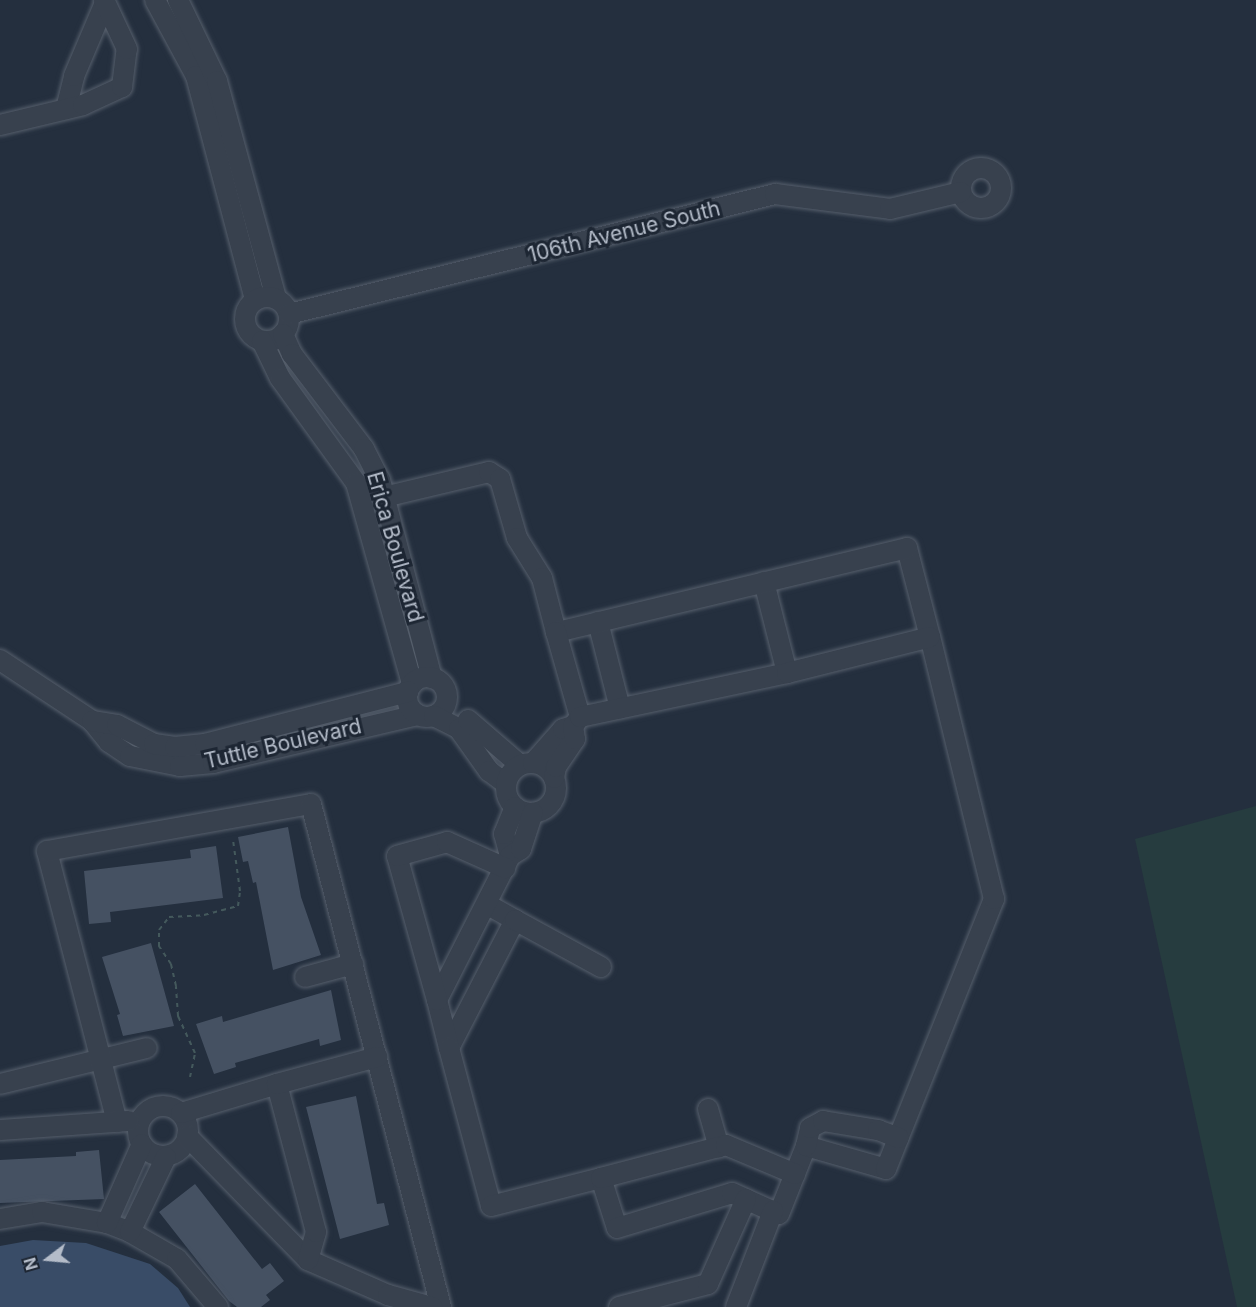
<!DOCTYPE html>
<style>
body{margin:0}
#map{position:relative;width:1256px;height:1307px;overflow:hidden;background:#242f3e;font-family:Inter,sans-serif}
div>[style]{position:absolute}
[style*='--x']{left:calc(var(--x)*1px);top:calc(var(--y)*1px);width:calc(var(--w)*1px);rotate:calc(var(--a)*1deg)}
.green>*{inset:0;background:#263c3f}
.water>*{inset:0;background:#394c67}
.building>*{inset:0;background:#455162}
.path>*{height:2px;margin-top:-1px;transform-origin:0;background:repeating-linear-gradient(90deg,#44595c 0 4.5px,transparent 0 9px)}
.roads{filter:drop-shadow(0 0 2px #565f6c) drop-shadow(0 0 2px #565f6c)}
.minor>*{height:20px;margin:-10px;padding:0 10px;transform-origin:10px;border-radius:10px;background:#38414e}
.minor>.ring{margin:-10px;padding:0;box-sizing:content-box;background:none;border:20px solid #38414e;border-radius:50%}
span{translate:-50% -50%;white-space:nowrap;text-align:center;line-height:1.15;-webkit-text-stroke:6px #1d2633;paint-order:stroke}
.street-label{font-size:21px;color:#b4bcc9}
.north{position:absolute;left:18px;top:1229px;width:60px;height:60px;-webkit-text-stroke:4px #1d2633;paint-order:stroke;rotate:254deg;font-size:16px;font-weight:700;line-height:24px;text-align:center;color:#b4bcc9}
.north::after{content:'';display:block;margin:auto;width:21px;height:27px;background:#b4bcc9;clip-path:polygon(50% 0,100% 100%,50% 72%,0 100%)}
</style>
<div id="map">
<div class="green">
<i style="clip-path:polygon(1256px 806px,1256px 1307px,1237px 1307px,1135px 839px)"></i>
</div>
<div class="water">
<i style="clip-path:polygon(33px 1240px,86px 1243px,150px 1264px,178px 1288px,190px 1307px,0 1307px,0 1246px)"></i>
</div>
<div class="building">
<i style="clip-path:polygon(288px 827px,301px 897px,321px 955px,273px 970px,256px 882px,253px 883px,248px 861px,243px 862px,238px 837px)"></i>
<i style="clip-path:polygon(216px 846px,223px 898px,110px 912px,111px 922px,89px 924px,84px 871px,191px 858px,190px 850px)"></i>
<i style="clip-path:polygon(151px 943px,174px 1026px,123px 1036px,117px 1015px,120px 1014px,102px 957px)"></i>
<i style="clip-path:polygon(331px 990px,341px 1040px,320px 1046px,319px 1039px,235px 1063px,236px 1067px,214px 1074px,196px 1024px,222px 1016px,223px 1022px)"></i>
<i style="clip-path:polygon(356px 1096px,377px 1204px,384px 1203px,389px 1225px,340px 1239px,306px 1107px)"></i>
<i style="clip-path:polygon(99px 1150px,104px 1199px,0 1203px,0 1160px,76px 1156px,76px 1152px)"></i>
<i style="clip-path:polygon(195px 1184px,262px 1269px,270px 1263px,284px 1281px,266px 1295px,270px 1300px,261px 1307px,237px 1307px,229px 1301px,159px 1212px)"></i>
</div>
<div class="path">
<i style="--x:190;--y:1077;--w:25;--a:-78"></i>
<i style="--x:195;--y:1053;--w:41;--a:-114.7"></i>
<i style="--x:178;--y:1016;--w:30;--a:-94"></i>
<i style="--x:176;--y:986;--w:23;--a:-103"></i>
<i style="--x:171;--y:964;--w:22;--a:-124"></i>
<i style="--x:159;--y:946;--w:16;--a:-90"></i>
<i style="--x:159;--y:930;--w:16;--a:-52"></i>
<i style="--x:169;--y:917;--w:35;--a:-3"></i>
<i style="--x:204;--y:915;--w:35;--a:-15"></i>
<i style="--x:238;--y:906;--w:15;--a:-82"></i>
<i style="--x:240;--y:891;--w:51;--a:-97.8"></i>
</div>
<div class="roads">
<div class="minor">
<i style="--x:155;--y:0;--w:86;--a:61.7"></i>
<i style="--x:196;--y:76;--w:231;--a:75.2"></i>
<i style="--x:178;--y:0;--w:90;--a:64.3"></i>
<i style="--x:217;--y:81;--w:225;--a:74.8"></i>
<i style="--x:66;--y:109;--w:34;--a:-76"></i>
<i style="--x:74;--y:76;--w:79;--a:-67"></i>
<i style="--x:0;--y:125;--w:85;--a:-13.5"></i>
<i style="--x:83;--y:105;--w:43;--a:-24.8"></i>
<i style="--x:122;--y:87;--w:38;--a:-83"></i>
<i style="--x:127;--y:49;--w:54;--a:-115.1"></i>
<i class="ring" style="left:961px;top:168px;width:20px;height:20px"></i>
<i class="ring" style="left:245px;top:297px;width:24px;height:24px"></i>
<i style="--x:289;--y:314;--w:501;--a:-13.87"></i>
<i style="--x:775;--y:194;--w:116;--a:7.4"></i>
<i style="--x:890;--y:209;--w:73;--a:-13.5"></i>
<i style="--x:283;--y:334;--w:22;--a:66"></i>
<i style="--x:292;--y:354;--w:119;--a:52.8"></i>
<i style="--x:364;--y:449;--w:35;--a:63"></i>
<i style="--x:380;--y:480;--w:205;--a:75.3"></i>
<i style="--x:262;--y:341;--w:41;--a:64.1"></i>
<i style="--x:280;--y:378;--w:130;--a:54.1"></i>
<i style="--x:356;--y:483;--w:209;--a:74.4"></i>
<i style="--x:384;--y:497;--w:108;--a:-13.4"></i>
<i style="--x:489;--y:472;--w:13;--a:32"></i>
<i style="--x:500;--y:479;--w:61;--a:73.9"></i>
<i style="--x:517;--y:538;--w:47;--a:58"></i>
<i style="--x:542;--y:578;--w:56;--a:75.5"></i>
<i style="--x:764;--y:582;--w:94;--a:75.8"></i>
<i style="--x:598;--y:622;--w:89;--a:75.7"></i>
<i style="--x:0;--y:660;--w:110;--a:33.5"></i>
<i style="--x:92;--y:721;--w:27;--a:51"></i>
<i style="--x:109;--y:742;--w:25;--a:34"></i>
<i style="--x:130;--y:756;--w:51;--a:11.3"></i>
<i style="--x:180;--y:766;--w:33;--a:-5"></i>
<i style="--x:213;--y:763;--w:210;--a:-13.2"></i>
<i class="ring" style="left:407px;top:677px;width:20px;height:20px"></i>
<i style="--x:434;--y:716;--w:28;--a:27"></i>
<i style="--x:459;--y:729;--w:52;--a:54.5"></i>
<i style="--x:489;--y:771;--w:21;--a:37"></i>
<i style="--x:468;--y:720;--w:69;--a:40.9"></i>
<i style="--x:92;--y:721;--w:25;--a:9"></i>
<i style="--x:117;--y:725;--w:42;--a:27.2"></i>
<i style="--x:154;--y:744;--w:21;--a:8"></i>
<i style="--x:175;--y:747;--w:30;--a:-6"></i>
<i style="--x:205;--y:744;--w:210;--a:-14.4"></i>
<i class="ring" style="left:506px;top:763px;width:30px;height:30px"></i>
<i style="--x:533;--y:763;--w:45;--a:-48.6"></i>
<i style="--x:563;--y:729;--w:10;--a:-17"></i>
<i style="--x:573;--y:726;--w:11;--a:-52"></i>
<i style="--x:554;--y:778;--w:11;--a:-80"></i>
<i style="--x:556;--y:767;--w:34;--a:-56"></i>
<i style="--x:575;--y:739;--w:13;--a:-99"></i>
<i style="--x:510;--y:856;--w:23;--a:-105"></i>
<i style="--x:504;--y:834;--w:29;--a:-68"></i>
<i style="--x:488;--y:905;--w:31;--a:29"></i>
<i style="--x:515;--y:920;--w:144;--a:117.3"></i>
<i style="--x:449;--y:1048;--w:49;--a:-104"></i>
<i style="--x:437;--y:1000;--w:161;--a:-63.1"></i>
<i style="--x:510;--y:856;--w:13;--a:-32"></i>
<i style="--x:521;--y:849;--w:38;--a:-72"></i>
<i style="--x:515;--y:920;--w:98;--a:28.7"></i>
<i style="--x:305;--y:977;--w:50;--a:-15.2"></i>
<i style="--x:437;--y:1000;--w:149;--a:-105.5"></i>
<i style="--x:397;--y:856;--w:52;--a:-15.6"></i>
<i style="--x:447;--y:842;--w:64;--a:24.1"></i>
<i style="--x:449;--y:1048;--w:163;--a:75.1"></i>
<i style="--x:491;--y:1206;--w:114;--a:-14.3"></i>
<i style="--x:601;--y:1178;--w:52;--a:72.3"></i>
<i style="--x:617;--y:1228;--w:120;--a:-16.9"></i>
<i style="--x:732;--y:1193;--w:51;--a:24.1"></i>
<i style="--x:779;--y:1214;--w:73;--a:-68.3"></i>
<i style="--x:806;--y:1146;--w:83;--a:16"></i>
<i style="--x:886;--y:1169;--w:291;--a:-68.2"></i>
<i style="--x:994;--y:899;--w:270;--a:-103.7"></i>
<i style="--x:930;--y:637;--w:92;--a:-104.5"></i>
<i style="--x:907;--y:548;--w:361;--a:166.5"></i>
<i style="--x:556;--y:632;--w:88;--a:74.2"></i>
<i style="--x:580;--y:717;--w:212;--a:-12"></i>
<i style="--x:787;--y:673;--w:147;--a:-14.1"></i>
<i style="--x:0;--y:1084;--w:151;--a:-13.8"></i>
<i class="ring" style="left:138px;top:1106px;width:30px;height:30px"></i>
<i style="--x:708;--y:1109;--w:40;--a:74"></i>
<i style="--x:181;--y:1113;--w:100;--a:-16.8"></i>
<i style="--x:117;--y:1122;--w:280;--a:-104.5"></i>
<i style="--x:47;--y:851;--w:268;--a:-10.1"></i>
<i style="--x:311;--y:804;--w:520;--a:75.51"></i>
<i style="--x:0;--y:1130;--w:129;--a:-4"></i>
<i style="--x:187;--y:1136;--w:173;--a:45.7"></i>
<i style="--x:308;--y:1260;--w:87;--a:23.6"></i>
<i style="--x:388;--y:1295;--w:46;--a:15.3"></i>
<i style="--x:806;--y:1146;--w:18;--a:-77"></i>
<i style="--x:810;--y:1128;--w:15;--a:-28"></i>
<i style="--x:823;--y:1121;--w:56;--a:9.3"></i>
<i style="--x:878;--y:1130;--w:22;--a:21"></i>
<i style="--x:601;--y:1178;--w:129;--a:-14.8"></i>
<i style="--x:726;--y:1145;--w:75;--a:22.8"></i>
<i style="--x:0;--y:1219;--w:43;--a:-9.5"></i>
<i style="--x:42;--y:1212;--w:66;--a:9.6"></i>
<i style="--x:107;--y:1223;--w:25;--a:21"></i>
<i style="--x:130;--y:1232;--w:54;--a:29.9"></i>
<i style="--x:177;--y:1259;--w:63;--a:49.5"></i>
<i style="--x:107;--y:1223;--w:86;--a:-66.1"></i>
<i style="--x:130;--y:1232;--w:83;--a:-64.4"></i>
<i style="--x:308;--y:1260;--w:29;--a:-74"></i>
<i style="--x:316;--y:1232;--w:153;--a:-104.8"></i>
<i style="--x:277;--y:1084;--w:104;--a:-15.1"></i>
<i style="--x:619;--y:1307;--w:92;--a:-14.5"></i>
<i style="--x:708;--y:1284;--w:93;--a:-65.9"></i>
<i style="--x:736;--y:1307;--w:103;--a:-68.9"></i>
</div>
</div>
<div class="street-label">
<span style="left:624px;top:232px;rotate:-14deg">106th Avenue South</span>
<span style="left:395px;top:547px;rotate:74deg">Erica Boulevard</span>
<span style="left:283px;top:744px;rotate:-13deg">Tuttle Boulevard</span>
</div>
<div class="north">N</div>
</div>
